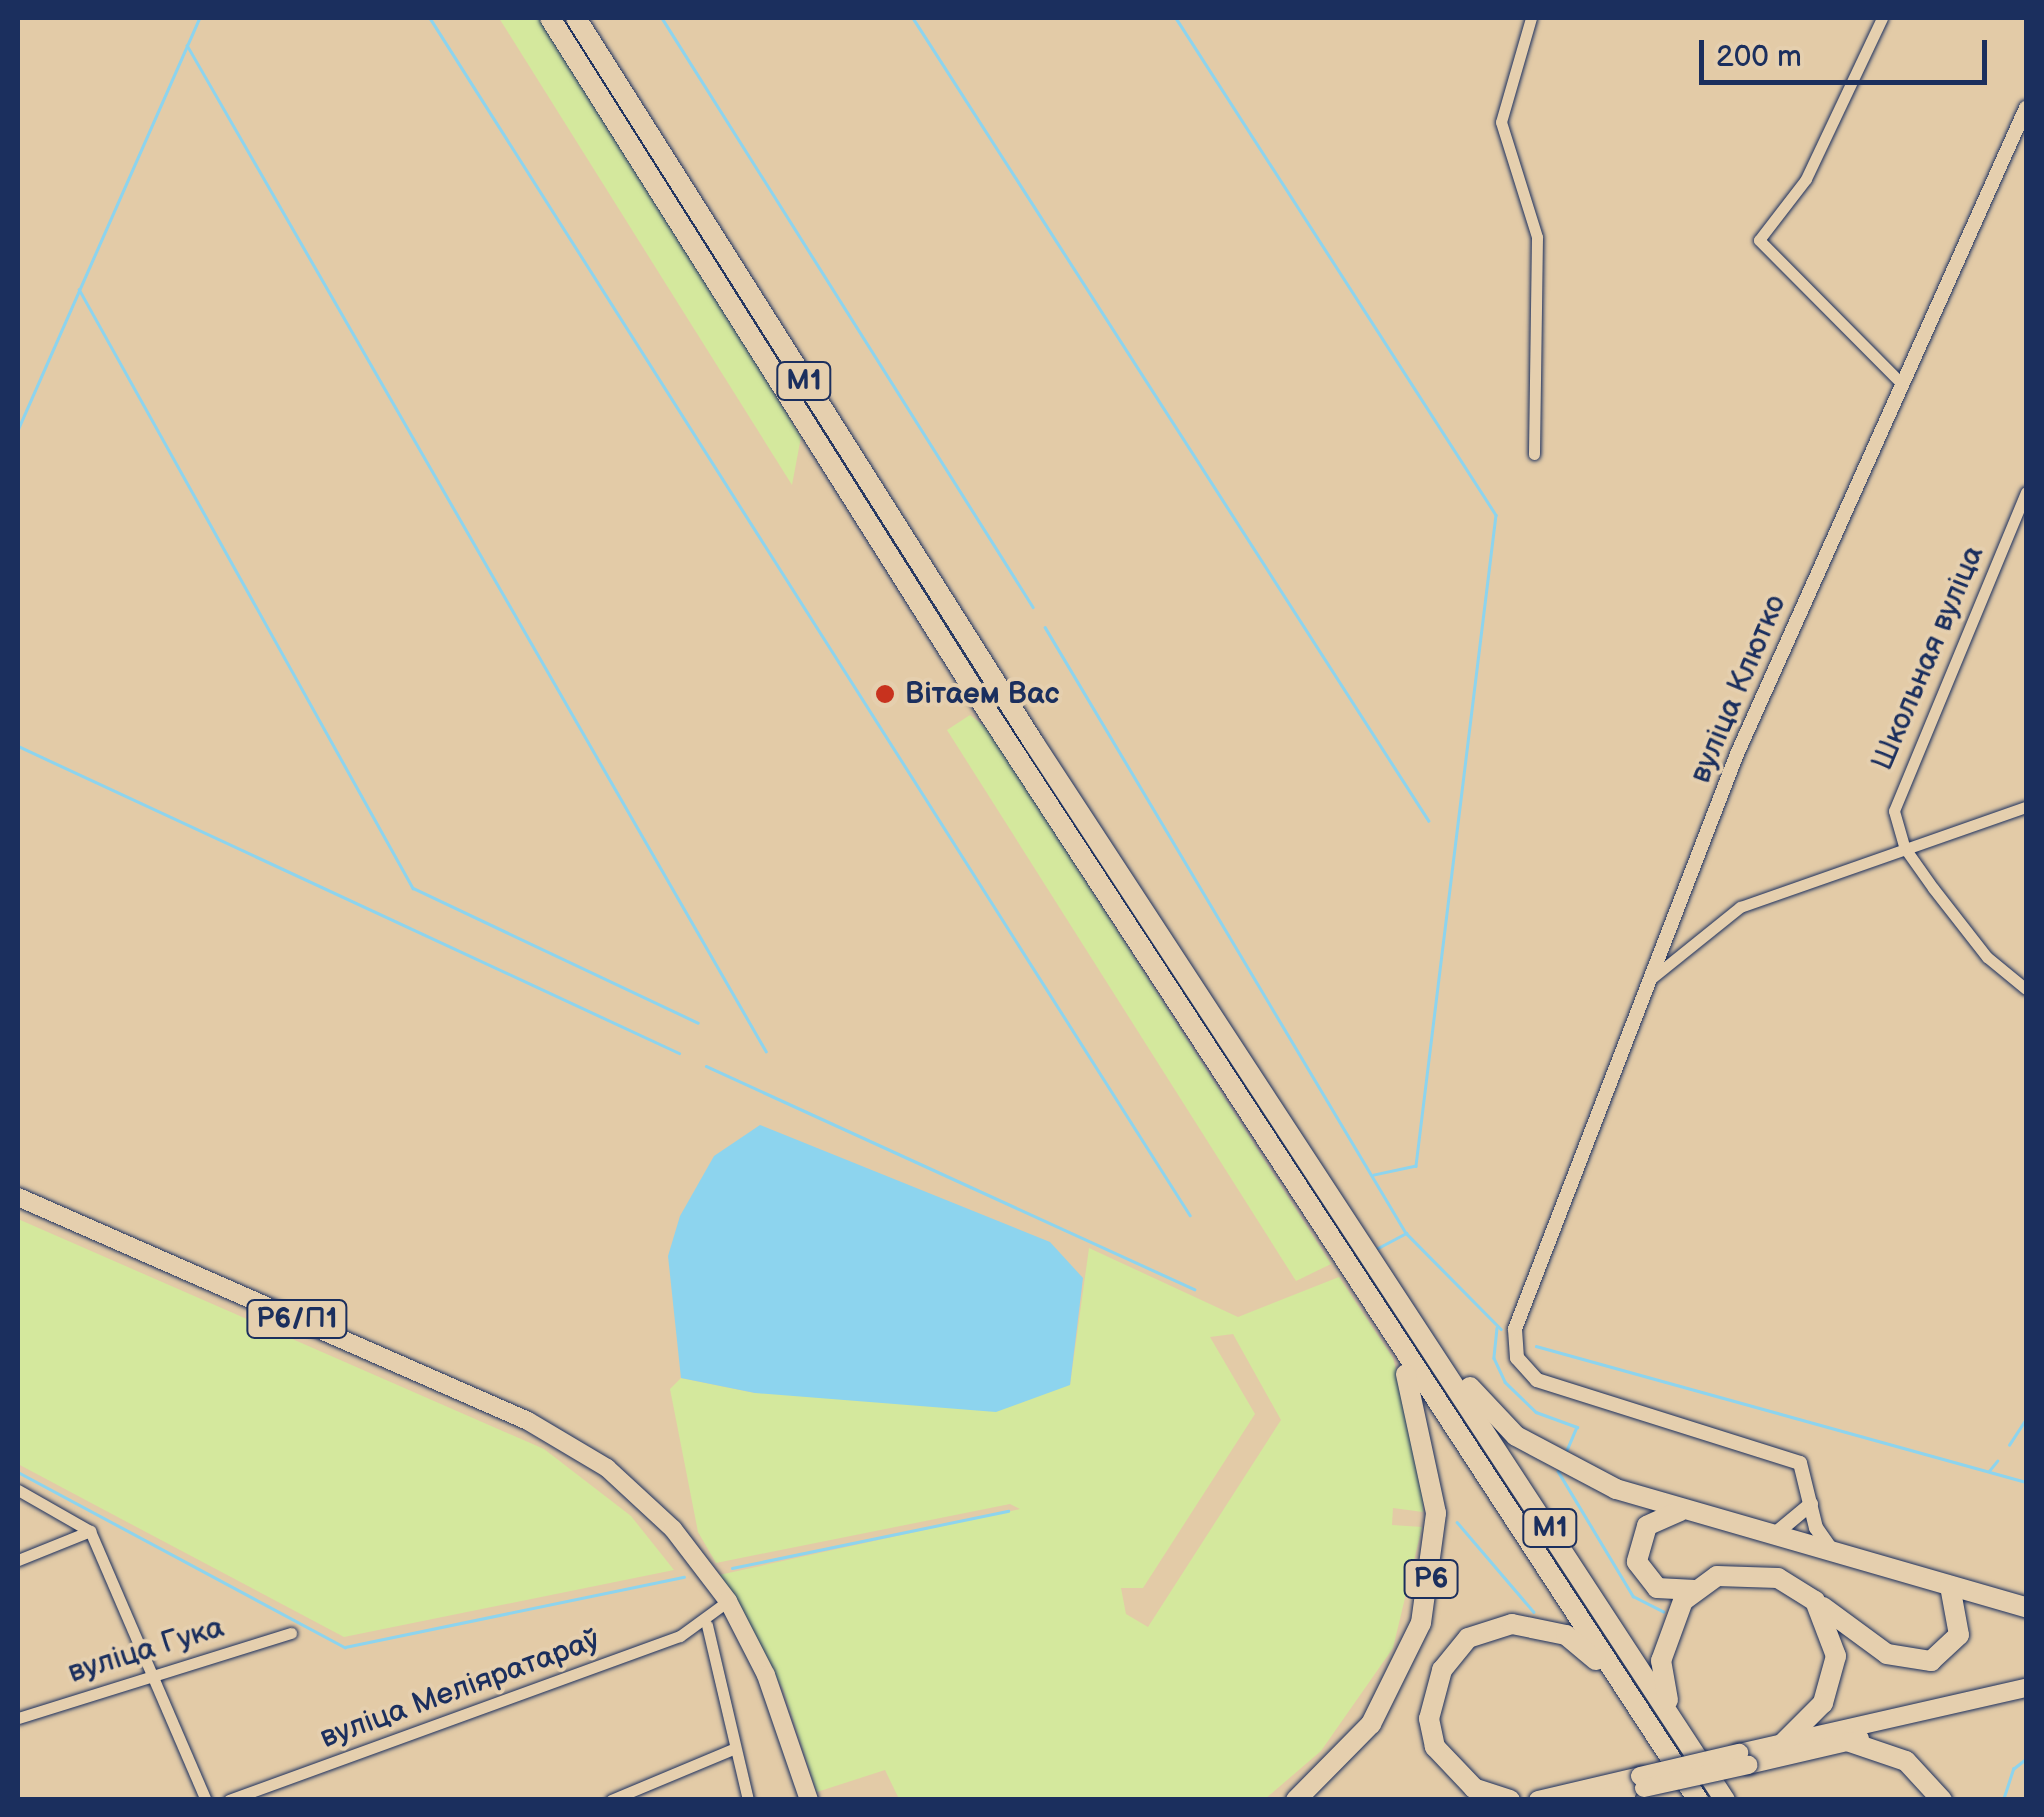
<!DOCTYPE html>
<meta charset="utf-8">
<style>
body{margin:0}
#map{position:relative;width:2044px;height:1817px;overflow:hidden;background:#e3cba7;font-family:"Balsamiq Sans",sans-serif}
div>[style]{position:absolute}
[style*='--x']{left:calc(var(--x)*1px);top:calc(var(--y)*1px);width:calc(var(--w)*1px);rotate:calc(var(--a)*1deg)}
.green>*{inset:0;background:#d4e89d}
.water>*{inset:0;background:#8dd4ee}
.stream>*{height:2.5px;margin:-1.25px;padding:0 1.25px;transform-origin:1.25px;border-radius:1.25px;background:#8dd4ee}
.roads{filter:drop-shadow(0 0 2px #1b2f5e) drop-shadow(0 0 2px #1b2f5e)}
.minor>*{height:11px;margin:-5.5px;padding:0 5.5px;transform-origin:5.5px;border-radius:5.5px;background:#e5cfae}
.tertiary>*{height:14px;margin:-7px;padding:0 7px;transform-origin:7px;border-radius:7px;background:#e5cfae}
.primary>*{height:18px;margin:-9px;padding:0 9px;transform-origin:9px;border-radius:9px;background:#e5cfae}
.motorway>*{height:20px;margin:-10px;padding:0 10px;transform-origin:10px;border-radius:10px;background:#e5cfae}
.bridges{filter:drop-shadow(0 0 2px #1b2f5e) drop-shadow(0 0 2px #1b2f5e)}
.primary-bridge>*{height:18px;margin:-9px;padding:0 9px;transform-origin:9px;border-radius:9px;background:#e5cfae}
.dots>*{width:28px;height:28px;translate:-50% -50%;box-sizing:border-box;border:5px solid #e5cfae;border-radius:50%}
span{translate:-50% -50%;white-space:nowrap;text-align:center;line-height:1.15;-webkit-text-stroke:8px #e5cfae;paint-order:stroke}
.shield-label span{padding:2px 8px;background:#e5cfae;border:2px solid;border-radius:8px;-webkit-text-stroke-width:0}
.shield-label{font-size:28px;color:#1b2f5e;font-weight:700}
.street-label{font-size:30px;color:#1b2f5e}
.poi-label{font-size:30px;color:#1b2f5e;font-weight:700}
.left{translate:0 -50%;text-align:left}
.frame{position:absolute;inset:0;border:20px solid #1b2f5e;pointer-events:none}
.scale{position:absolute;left:1699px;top:40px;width:288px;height:45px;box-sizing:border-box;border:5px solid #1b2f5e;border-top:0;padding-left:12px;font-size:30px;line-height:35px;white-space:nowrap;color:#1b2f5e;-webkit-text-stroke:8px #e5cfae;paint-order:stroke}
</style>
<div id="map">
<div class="green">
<i style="clip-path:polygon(499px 18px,545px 18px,801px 437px,792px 485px)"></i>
<i style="clip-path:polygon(970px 715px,988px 729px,1331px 1264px,1296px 1281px,947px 730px)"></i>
<i style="clip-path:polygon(18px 1219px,544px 1449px,631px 1516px,674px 1570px,344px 1637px,95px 1505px,18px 1464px)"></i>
<i style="clip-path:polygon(evenodd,1089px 1248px,1238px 1317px,1339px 1277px,1393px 1358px,1423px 1467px,1423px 1512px,1393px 1508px,1392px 1525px,1422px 1527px,1393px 1648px,1321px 1751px,1265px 1799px,899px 1799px,885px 1770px,817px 1792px,783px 1689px,719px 1575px,1020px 1509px,1010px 1504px,716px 1563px,698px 1532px,670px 1389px,681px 1378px,755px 1393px,1070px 1385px,1089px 1248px,1233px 1334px,1281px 1420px,1148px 1627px,1126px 1614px,1121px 1588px,1143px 1588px,1255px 1414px,1210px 1337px,1233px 1334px)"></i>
</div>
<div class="water">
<i style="clip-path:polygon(760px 1125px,1050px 1242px,1083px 1278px,1070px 1385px,996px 1412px,755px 1393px,681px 1378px,668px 1256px,680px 1216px,714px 1156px)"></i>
</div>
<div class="stream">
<i style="--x:430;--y:18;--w:1418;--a:57.59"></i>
<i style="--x:662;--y:18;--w:696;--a:57.79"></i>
<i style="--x:913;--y:18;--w:954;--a:57.28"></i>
<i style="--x:1176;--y:18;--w:591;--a:57.22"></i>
<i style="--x:1496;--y:515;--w:656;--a:97.01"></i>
<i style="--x:1416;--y:1166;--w:43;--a:167.9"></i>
<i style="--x:187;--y:45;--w:1161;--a:60.08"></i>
<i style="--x:79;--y:289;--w:686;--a:60.86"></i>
<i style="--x:413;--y:888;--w:315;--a:25.3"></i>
<i style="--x:18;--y:429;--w:449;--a:-66.2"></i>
<i style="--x:1045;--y:627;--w:705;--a:59.22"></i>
<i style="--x:1406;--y:1233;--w:135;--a:45.3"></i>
<i style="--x:18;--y:746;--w:729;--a:24.91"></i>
<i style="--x:706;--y:1066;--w:537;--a:24.56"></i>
<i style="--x:1378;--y:1248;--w:32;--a:-28"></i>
<i style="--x:1497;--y:1328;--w:30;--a:96"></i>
<i style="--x:1494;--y:1358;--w:26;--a:65"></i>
<i style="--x:1505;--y:1382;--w:43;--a:44.1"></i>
<i style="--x:1536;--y:1412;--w:44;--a:20.1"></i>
<i style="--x:1577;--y:1427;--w:25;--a:113"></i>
<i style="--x:1536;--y:1346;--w:509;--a:15.51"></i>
<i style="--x:2009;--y:1445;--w:31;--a:-57"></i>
<i style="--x:1558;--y:1471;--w:146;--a:59"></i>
<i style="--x:1633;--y:1596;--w:34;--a:27"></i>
<i style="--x:1989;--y:1471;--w:13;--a:-51"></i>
<i style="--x:18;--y:1472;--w:371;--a:28.2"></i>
<i style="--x:345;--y:1647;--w:346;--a:-11.7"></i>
<i style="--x:1457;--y:1522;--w:118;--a:49.5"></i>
<i style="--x:732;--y:1568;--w:282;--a:-11.7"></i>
<i style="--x:2003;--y:1800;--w:33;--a:-72"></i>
<i style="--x:2013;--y:1769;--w:16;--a:-38"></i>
</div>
<div class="roads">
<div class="minor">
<i style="--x:1531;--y:18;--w:108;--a:106.1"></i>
<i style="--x:1501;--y:122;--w:121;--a:72.6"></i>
<i style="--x:1537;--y:237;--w:217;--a:90.8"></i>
<i style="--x:1882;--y:18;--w:178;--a:115.3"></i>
<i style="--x:1806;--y:179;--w:77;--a:127.6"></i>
<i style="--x:1759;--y:240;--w:200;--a:45.2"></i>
<i style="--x:2026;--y:492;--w:345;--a:112.5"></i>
<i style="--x:1894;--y:811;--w:37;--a:74"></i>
<i style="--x:1904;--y:847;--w:50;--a:54.7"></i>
<i style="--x:1933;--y:888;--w:88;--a:52"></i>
<i style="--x:1987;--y:957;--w:50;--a:39.4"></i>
<i style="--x:1653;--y:977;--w:112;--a:-38.8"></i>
<i style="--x:1740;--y:907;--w:303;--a:-19.3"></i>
<i style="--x:18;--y:1490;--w:83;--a:29.7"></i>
<i style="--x:90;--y:1531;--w:293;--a:66.7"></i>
<i style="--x:18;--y:1560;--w:78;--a:-21.9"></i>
<i style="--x:707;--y:1625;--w:180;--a:76.8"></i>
<i style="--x:18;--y:1718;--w:286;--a:-17.3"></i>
<i style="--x:229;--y:1800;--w:480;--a:-20"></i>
<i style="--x:680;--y:1636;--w:59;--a:-36.1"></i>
<i style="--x:611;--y:1800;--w:132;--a:-22.7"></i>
</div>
<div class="tertiary">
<i style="--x:1775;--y:1534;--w:47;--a:-39.8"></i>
<i style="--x:1833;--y:1552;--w:29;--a:-125"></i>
<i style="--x:1816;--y:1528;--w:67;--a:-103.8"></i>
<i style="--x:1800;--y:1463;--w:276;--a:-162.5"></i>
<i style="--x:1537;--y:1380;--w:30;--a:-132"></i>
<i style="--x:1517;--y:1358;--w:29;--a:-94"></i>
<i style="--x:1515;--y:1329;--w:616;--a:-68.89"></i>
<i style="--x:1737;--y:754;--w:708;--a:-65.9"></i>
</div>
<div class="primary">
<i style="--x:18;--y:1197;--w:557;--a:23.71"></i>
<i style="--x:528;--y:1421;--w:92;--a:30.7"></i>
<i style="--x:607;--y:1468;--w:90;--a:42.7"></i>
<i style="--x:673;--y:1529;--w:91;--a:52.6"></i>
<i style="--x:728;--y:1601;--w:83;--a:62.8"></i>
<i style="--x:766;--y:1675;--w:132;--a:71"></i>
<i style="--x:1739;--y:1753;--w:294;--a:-12.8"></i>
<i style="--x:1748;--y:1765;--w:115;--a:-13.1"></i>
<i style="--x:1538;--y:1800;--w:105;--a:-13.2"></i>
<i style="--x:1594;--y:1800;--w:34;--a:-14"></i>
</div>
<div class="motorway">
<i style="--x:550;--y:18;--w:806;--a:57.77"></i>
<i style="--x:980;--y:700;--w:1314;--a:56.87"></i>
<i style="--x:576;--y:18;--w:858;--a:57.72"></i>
<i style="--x:1034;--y:743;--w:1263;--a:56.83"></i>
<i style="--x:1470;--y:1387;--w:67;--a:46.8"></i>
<i style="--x:1516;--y:1436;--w:113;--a:27.9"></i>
<i style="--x:1616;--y:1489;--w:427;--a:16.1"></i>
<i style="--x:1680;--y:1511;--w:36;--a:156"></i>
<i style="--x:1647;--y:1526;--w:37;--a:106"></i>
<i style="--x:1637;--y:1562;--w:33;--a:52"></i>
<i style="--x:1657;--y:1588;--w:38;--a:3"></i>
<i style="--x:1823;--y:1607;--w:79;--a:36.3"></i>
<i style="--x:1887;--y:1654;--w:45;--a:9"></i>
<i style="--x:1931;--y:1661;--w:38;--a:-43"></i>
<i style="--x:1959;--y:1635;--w:50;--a:-100.4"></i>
<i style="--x:1668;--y:1700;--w:40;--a:-100"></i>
<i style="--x:1661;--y:1661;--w:64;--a:-69.9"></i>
<i style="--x:1683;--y:1601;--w:42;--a:-36.3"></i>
<i style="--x:1717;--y:1576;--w:61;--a:1.9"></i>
<i style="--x:1778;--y:1578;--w:44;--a:31.9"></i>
<i style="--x:1815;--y:1601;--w:59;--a:69.1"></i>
<i style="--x:1836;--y:1656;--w:49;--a:105.5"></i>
<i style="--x:1823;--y:1703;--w:59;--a:135"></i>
<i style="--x:1850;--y:1742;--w:59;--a:18.7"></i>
<i style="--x:1906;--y:1761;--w:53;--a:47.3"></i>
<i style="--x:1296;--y:1800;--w:107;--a:-45.4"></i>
<i style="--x:1371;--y:1724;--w:113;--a:-63.7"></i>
<i style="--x:1421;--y:1623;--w:111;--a:-82.2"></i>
<i style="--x:1436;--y:1513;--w:142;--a:-102.2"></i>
<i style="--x:1510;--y:1800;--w:38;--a:-162"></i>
<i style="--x:1474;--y:1788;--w:57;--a:-133.6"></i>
<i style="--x:1435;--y:1747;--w:29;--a:-102"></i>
<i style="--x:1429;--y:1719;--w:51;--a:-75.1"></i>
<i style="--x:1442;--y:1670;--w:41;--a:-50.9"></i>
<i style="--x:1468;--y:1638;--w:46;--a:-17.7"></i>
<i style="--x:1512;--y:1624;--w:55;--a:11.5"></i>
<i style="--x:1566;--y:1635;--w:39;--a:40"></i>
<i style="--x:1615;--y:1800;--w:14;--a:-36"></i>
</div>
</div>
<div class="bridges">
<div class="primary-bridge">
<i style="--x:1640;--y:1776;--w:102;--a:-13.1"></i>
<i style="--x:1644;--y:1788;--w:107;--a:-12.5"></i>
</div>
</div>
<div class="dots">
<i style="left:885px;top:694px;background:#c8321e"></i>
</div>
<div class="shield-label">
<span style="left:804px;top:381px">М1</span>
<span style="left:297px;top:1319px">Р6/П1</span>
<span style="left:1550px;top:1528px">М1</span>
<span style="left:1431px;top:1579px">Р6</span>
</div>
<div class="street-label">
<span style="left:1928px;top:658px;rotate:-67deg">Школьная вуліца</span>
<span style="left:1738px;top:689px;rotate:-67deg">вуліца Клютко</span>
<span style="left:146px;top:1650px;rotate:-17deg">вуліца Гука</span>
<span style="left:460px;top:1689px;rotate:-20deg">вуліца Меліяратараў</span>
</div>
<div class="poi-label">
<span class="left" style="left:905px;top:694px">Вітаем Вас</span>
</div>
<div class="frame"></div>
<div class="scale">200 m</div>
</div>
